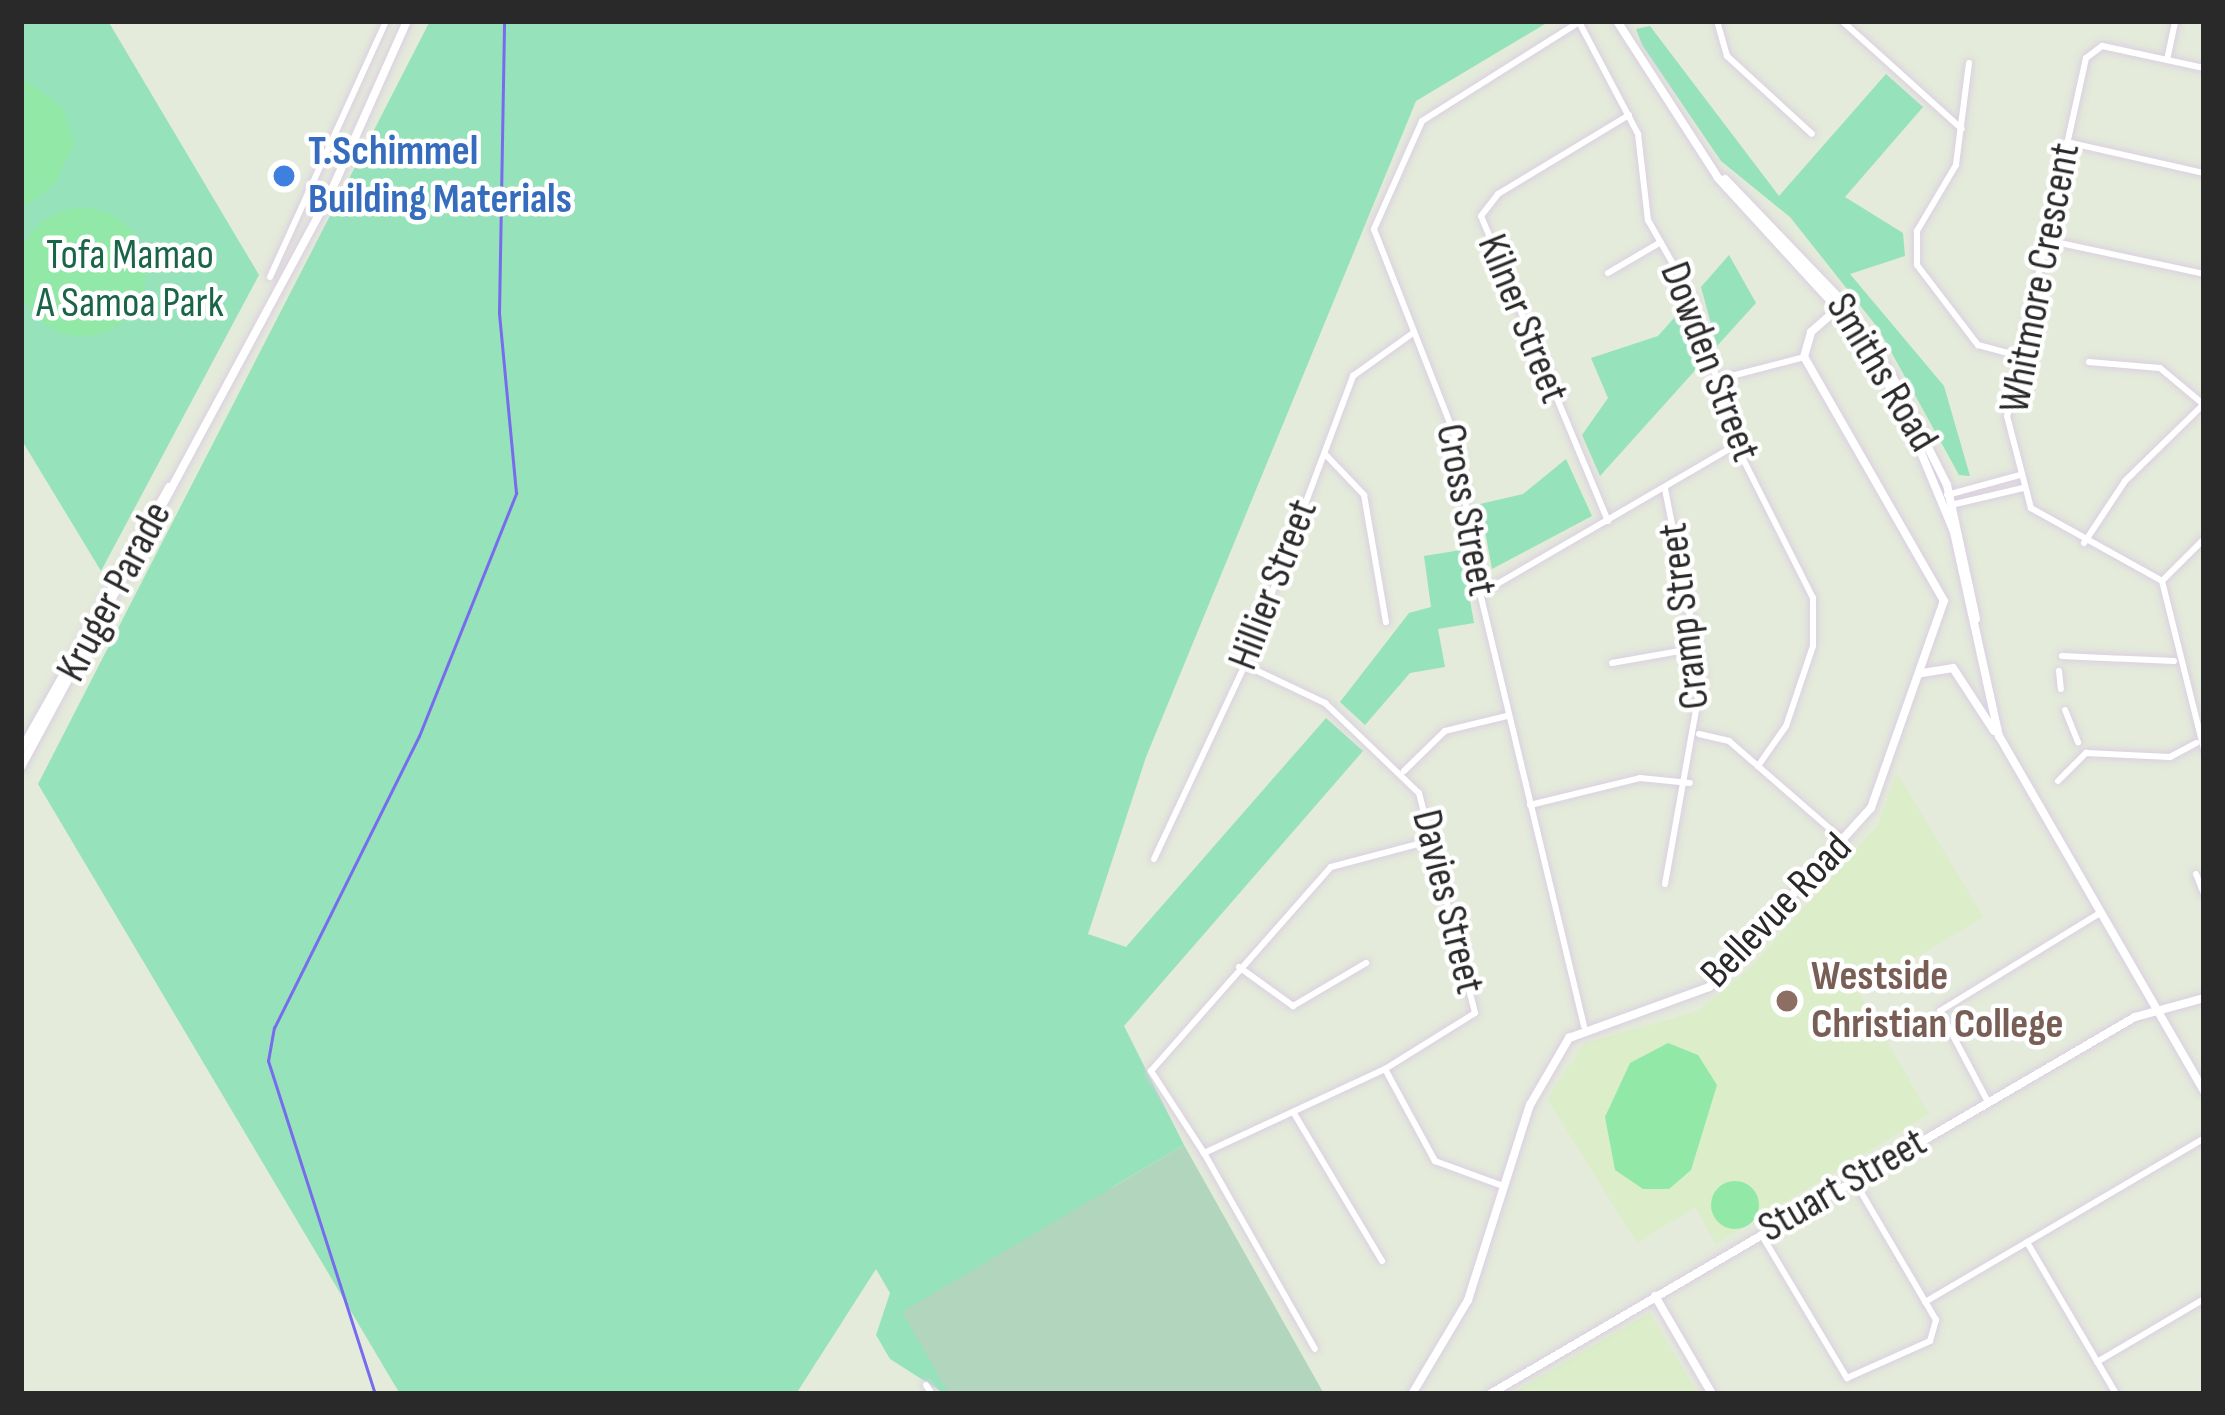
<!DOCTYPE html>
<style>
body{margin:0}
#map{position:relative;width:2225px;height:1415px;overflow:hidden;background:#e4ebda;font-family:"Sofia Sans Condensed",sans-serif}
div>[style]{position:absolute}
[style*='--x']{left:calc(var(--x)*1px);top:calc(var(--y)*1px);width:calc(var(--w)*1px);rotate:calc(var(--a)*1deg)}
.education>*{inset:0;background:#dbedc9}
.green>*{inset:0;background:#96e2bb}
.cemetery>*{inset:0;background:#b1d5bd}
.pitch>*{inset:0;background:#92e9a7}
.round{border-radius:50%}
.stream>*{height:3px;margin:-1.5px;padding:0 1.5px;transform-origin:1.5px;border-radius:1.5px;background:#786cee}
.roads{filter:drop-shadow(0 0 3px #dbcfe2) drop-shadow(0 0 3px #dbcfe2)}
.minor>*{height:6px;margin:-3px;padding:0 3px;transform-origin:3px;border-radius:3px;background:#fff}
.tertiary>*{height:8px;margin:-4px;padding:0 4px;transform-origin:4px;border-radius:4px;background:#fff}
.dots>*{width:33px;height:33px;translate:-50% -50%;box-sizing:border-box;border:6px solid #fff;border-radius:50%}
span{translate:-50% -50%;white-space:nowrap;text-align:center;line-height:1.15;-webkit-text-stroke:9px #fff;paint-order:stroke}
.shop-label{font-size:42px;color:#366cbe;font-weight:700}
.left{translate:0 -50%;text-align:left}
.park-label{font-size:42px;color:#1a6548}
.street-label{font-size:42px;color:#292929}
.education-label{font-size:42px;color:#785e54;font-weight:700}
.frame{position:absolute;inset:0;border:24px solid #292929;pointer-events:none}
</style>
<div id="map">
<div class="education">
<i style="clip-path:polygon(1897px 773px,1983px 917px,1858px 992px,1929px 1114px,1716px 1244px,1695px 1207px,1637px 1243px,1548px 1100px,1556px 1085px,1585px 1043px,1698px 1011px,1750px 968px,1878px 825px)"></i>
<i style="clip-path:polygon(1649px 1313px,1698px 1394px,1511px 1394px)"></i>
</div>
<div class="green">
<i style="clip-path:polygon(21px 21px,108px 21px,259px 275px,101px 571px,21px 439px)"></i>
<i style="clip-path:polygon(430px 21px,1550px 21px,1416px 101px,1146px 757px,1088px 934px,1126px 947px,1326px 718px,1363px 751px,1124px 1026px,1184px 1145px,1111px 1188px,1014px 1394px,945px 1394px,890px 1359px,876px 1335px,890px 1293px,876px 1269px,796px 1394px,400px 1394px,38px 784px)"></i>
<i style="clip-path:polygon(1650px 26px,1779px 196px,1886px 74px,1923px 107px,1845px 197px,1903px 233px,1905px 256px,1850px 274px,1944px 386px,1970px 476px,1959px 475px,1878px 328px,1790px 217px,1721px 161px,1642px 45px,1636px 29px)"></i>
<i style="clip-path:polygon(1729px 255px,1756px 303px,1717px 346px,1701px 287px)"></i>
<i style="clip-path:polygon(1682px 309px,1699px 366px,1600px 476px,1582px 435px,1608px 398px,1591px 358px,1658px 336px)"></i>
<i style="clip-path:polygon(1566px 459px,1592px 516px,1492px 569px,1480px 504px,1523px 494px)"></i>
<i style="clip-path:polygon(1461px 550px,1474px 623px,1438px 629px,1445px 667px,1410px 673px,1365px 725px,1340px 702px,1409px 613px,1431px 607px,1424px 556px)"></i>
</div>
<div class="cemetery">
<i style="clip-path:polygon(1184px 1145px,1324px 1394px,949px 1394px,902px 1312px)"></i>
</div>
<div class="pitch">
<i style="clip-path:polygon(21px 77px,63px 108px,74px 144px,54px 185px,21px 209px)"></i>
<i class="round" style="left:18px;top:208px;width:128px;height:128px"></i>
<i style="clip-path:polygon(1668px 1043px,1698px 1055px,1717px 1085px,1691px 1170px,1669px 1189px,1643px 1189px,1615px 1170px,1605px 1117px,1630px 1063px)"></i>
<i class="round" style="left:1711px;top:1181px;width:48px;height:48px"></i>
</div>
<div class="stream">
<i style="--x:375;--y:1394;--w:350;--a:-107.8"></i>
<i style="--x:268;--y:1061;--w:34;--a:-80"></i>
<i style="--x:274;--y:1028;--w:326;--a:-63.6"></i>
<i style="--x:419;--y:736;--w:262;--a:-68.2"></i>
<i style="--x:516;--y:493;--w:181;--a:-95.4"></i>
<i style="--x:499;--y:313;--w:292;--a:-89"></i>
</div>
<div class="roads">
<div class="minor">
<i style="--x:1717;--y:21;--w:36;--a:74"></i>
<i style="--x:1727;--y:56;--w:115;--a:42.5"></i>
<i style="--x:1842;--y:21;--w:161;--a:42"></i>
<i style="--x:2167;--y:60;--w:40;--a:-78"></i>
<i style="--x:1969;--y:63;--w:103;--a:97.3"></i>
<i style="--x:1956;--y:165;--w:77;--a:120.6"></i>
<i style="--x:1917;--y:231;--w:34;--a:90"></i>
<i style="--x:1917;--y:265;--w:101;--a:52.7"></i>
<i style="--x:1978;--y:345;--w:42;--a:15"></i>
<i style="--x:2204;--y:68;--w:104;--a:-167.8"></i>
<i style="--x:2102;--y:46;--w:20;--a:143"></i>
<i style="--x:2086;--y:58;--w:367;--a:102.4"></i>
<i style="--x:2007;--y:416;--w:95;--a:75.4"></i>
<i style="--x:2031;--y:508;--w:150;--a:29.1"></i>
<i style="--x:2162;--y:581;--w:173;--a:76"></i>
<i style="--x:2067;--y:142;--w:140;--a:12.8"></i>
<i style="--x:2046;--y:240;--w:162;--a:12.1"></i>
<i style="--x:1608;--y:273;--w:61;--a:-30.3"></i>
<i style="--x:270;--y:277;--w:281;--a:-65.6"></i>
<i style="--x:2089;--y:362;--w:71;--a:4.8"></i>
<i style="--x:2160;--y:368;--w:56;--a:39.9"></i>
<i style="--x:1716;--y:380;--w:91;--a:-14.6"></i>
<i style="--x:1325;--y:454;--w:57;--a:46.4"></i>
<i style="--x:1364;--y:495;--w:129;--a:80.2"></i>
<i style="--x:1947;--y:495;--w:76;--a:-15.3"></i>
<i style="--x:1951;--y:505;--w:74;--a:-13.3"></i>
<i style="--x:1608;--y:521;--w:330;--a:-112.6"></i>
<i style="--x:1481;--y:216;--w:28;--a:-52"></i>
<i style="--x:1498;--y:194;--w:153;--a:-31.1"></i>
<i style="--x:2084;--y:543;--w:74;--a:-56.5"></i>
<i style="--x:2125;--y:481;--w:110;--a:-44.3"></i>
<i style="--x:2162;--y:581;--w:59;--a:-45"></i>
<i style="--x:1480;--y:594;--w:296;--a:-30.2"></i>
<i style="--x:2062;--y:656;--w:112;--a:2.6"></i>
<i style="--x:1612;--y:663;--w:86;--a:-10"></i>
<i style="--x:1245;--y:665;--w:89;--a:25.4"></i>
<i style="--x:1325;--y:703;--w:130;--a:43.8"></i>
<i style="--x:1419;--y:793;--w:227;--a:75.7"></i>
<i style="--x:1475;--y:1013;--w:106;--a:148.1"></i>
<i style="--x:1385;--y:1069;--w:105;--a:61.5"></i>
<i style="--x:1435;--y:1161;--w:72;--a:20.2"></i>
<i style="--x:2059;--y:671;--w:18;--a:84"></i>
<i style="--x:2065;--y:710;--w:35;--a:68"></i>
<i style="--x:1699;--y:734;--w:31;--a:13"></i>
<i style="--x:1729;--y:741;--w:154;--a:41"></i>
<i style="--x:1404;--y:771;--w:57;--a:-44.3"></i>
<i style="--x:1445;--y:731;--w:64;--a:-13.6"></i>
<i style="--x:2058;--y:781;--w:40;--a:-45"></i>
<i style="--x:2086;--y:753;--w:84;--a:2.7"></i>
<i style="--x:2170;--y:757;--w:30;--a:-28"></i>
<i style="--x:1530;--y:805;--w:113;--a:-13.8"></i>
<i style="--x:1640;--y:778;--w:50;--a:5.7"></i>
<i style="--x:1154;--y:859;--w:214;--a:-64.9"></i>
<i style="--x:1245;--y:665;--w:309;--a:-69.5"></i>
<i style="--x:1353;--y:376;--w:74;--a:-35.6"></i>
<i style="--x:2196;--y:874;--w:22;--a:68"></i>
<i style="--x:1665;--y:884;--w:211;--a:-79.9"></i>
<i style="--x:1702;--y:676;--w:191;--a:-101.2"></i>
<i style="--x:1239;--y:967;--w:67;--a:35.8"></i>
<i style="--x:1293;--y:1006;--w:85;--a:-30.5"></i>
<i style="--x:1584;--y:1026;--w:444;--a:-103.5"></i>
<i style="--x:1480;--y:594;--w:160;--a:-99"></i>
<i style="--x:1455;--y:436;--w:222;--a:-111.4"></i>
<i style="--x:1374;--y:229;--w:118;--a:-66"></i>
<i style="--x:1422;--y:121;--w:186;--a:-32.2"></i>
<i style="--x:1579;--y:22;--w:127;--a:62.2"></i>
<i style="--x:1638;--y:134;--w:87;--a:83.4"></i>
<i style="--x:1648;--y:220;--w:93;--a:60.4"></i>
<i style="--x:1694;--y:301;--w:150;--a:73.7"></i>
<i style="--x:1736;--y:445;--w:171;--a:63.3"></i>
<i style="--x:1813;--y:598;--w:48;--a:90"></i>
<i style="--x:1813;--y:646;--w:84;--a:108.6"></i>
<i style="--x:1786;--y:726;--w:49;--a:125"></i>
<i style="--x:1385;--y:1069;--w:200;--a:155.1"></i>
<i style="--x:1204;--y:1153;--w:98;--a:-122.9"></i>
<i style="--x:1151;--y:1071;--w:272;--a:-48.6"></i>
<i style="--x:1331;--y:867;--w:106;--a:-14.8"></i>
<i style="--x:1988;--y:1102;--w:103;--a:-117.8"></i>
<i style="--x:1940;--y:1011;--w:185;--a:-31.5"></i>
<i style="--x:1295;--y:1115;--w:170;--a:59.2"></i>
<i style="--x:1204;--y:1153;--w:225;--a:60.5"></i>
<i style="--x:1761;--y:1234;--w:168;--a:59.2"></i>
<i style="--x:1847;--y:1378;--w:91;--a:-24"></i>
<i style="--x:1930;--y:1341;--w:22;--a:-74"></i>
<i style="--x:1936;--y:1320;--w:162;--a:-120.4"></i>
<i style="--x:2027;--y:1242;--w:176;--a:59.6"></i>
<i style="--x:1925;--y:1302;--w:324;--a:-30.4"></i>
<i style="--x:2097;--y:1362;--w:124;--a:-30.5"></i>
<i style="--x:926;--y:1385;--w:11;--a:56"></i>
</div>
<div class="tertiary">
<i style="--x:1617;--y:21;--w:187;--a:57.2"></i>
<i style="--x:1718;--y:178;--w:176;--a:47.5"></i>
<i style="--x:1837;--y:308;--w:113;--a:56.2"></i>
<i style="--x:1900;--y:402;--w:141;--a:67.4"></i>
<i style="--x:1954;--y:532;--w:209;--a:77.6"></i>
<i style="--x:1999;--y:736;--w:410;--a:60"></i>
<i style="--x:1725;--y:179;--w:172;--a:46.2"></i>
<i style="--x:1844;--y:303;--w:90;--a:56.8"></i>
<i style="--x:1893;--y:378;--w:120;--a:63.2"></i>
<i style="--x:1947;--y:485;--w:137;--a:77.8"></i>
<i style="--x:1922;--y:673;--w:31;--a:-9"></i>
<i style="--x:1953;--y:668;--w:75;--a:56.9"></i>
<i style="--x:21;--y:750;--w:302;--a:-60.6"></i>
<i style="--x:21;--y:767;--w:651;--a:-61.66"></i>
<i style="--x:330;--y:194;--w:189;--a:-66"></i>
<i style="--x:1655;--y:1296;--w:113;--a:59.8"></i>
<i style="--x:1412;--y:1394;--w:109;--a:-59.2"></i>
<i style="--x:1468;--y:1300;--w:205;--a:-72.4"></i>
<i style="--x:1530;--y:1105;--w:78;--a:-59.8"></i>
<i style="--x:1569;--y:1038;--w:149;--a:-20"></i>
<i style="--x:1709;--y:987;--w:241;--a:-47.9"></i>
<i style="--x:1871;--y:808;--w:219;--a:-70.6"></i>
<i style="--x:1944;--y:601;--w:281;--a:-119.8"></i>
<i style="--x:1804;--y:357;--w:26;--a:-74"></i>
<i style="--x:1811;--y:332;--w:44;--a:-41.3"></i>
<i style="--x:1490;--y:1394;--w:747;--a:-30.31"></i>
<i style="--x:2135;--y:1017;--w:72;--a:-15.4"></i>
</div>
</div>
<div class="dots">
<i style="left:284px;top:176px;background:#3f7fe0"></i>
<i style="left:1787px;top:1001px;background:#8d6e63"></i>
</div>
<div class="shop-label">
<span class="left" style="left:308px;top:176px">T.Schimmel<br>Building Materials</span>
</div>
<div class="park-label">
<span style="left:130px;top:280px">Tofa Mamao<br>A Samoa Park</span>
</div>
<div class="street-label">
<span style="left:2041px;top:278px;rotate:-79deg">Whitmore Crescent</span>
<span style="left:1522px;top:319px;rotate:68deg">Kilner Street</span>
<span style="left:1709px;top:362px;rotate:69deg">Dowden Street</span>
<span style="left:1881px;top:373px;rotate:59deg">Smiths Road</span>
<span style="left:1465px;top:510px;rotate:79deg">Cross Street</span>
<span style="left:1274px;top:585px;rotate:-69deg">Hillier Street</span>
<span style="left:115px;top:592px;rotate:-62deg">Kruger Parade</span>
<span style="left:1685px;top:616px;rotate:-97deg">Cramp Street</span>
<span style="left:1447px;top:902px;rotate:76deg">Davies Street</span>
<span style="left:1777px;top:911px;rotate:-46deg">Bellevue Road</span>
<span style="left:1843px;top:1186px;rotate:-30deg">Stuart Street</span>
</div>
<div class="education-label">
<span class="left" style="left:1811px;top:1001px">Westside<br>Christian College</span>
</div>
<div class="frame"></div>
</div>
